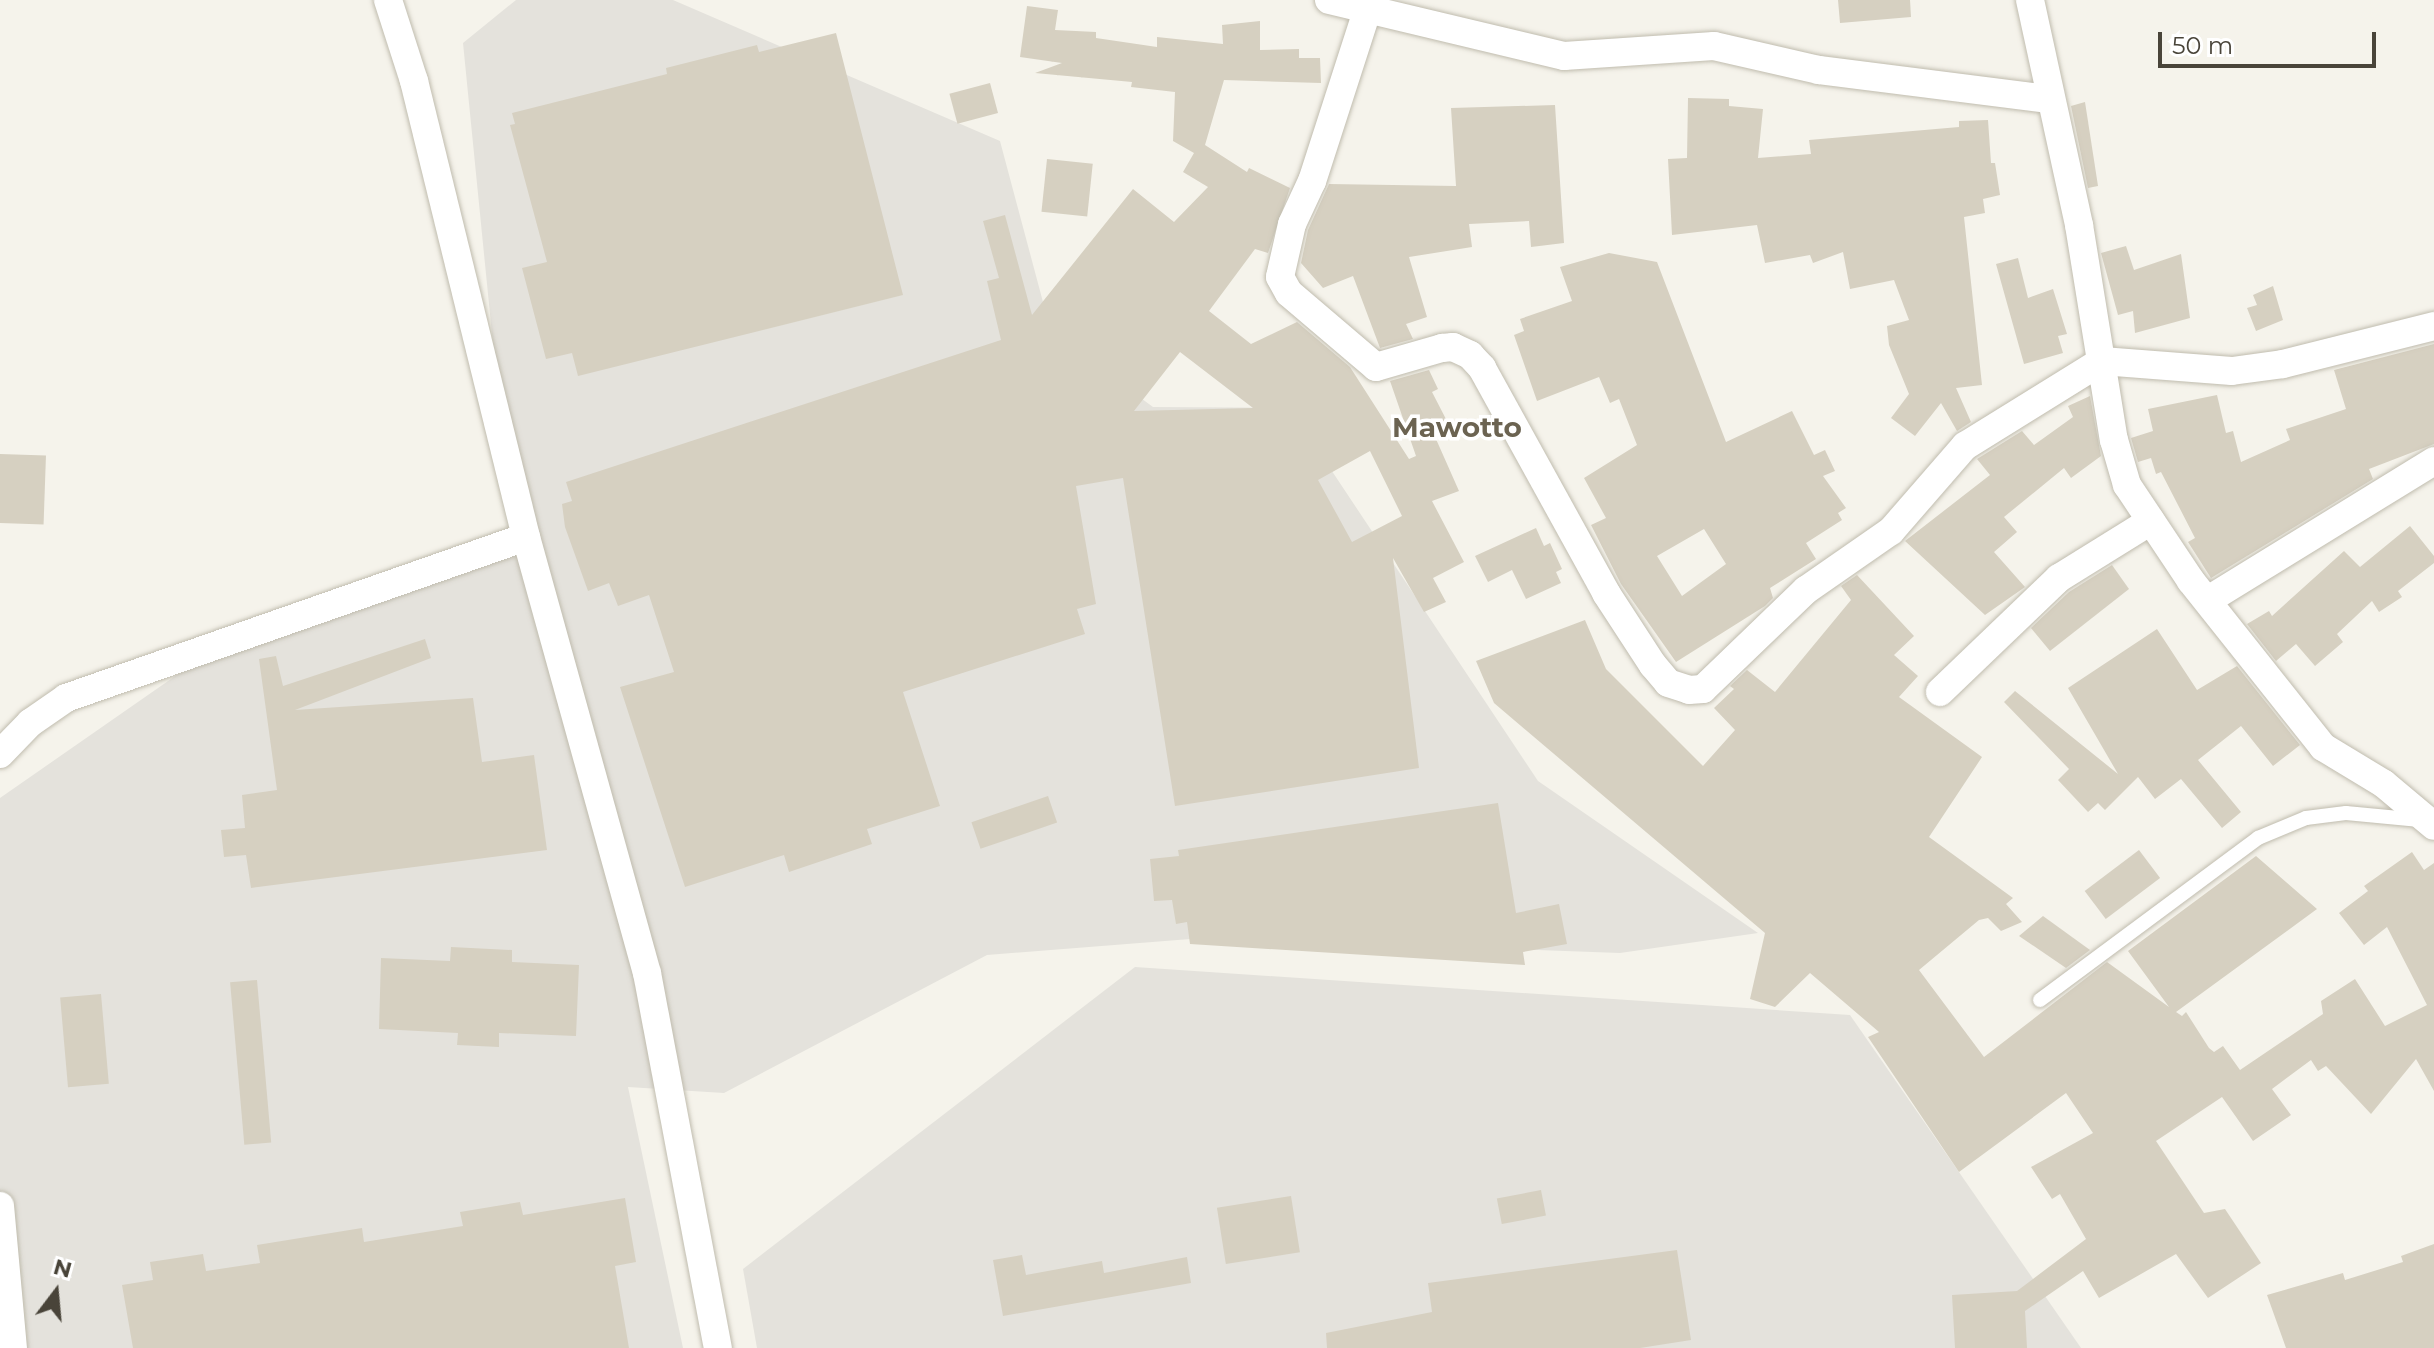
<!DOCTYPE html>
<style>
body{margin:0}
#map{position:relative;width:2434px;height:1348px;overflow:hidden;background:#f5f3eb;font-family:Montserrat,sans-serif}
div>[style]{position:absolute}
[style*='--x']{left:calc(var(--x)*1px);top:calc(var(--y)*1px);width:calc(var(--w)*1px);rotate:calc(var(--a)*1deg)}
.industrial>*{inset:0;background:#e4e2dc}
.building>*{inset:0;background:#d6d0c1;transform-origin:0 0}
.roads{filter:drop-shadow(0 0 2px #c0bcae) drop-shadow(0 0 2px #c0bcae)}
.lane>*{height:14px;margin:-7px;padding:0 7px;transform-origin:7px;border-radius:7px;background:#fff}
.street>*{height:28px;margin:-14px;padding:0 14px;transform-origin:14px;border-radius:14px;background:#fff}
span{translate:-50% -50%;white-space:nowrap;text-align:center;line-height:1.15;-webkit-text-stroke:7px #fff;paint-order:stroke}
.quarter-label{font-size:28px;color:#6b6351;font-weight:700}
.north{position:absolute;left:16px;top:1252px;width:80px;height:80px;-webkit-text-stroke:6px #fff;paint-order:stroke;rotate:16deg;font-size:22px;font-weight:700;line-height:32px;text-align:center;color:#494439}
.north::after{content:'';display:block;margin:auto;width:28px;height:36px;background:#494439;clip-path:polygon(50% 0,100% 100%,50% 72%,0 100%)}
.scale{position:absolute;left:2158px;top:32px;width:218px;height:36px;box-sizing:border-box;border:4px solid #494439;border-top:0;padding-left:10px;font-size:24px;line-height:28px;white-space:nowrap;color:#494439;-webkit-text-stroke:6px #fff;paint-order:stroke}
</style>
<div id="map">
<div class="industrial">
<i style="clip-path:polygon(516px 0,673px 0,1000px 141px,1051px 332px,1153px 407px,1290px 408px,1538px 781px,1758px 933px,1620px 953px,1203px 938px,987px 955px,724px 1093px,628px 1087px,683px 1348px,0 1348px,0 798px,227px 640px,512px 535px,463px 43px)"></i>
<i style="clip-path:polygon(1135px 967px,1850px 1015px,2081px 1348px,757px 1348px,743px 1269px)"></i>
</div>
<div class="building">
<i style="clip-path:polygon(1838px 0,1910px 0,1911px 17px,1840px 23px)"></i>
<i style="clip-path:polygon(evenodd,1027px 6px,1058px 10px,1055px 30px,1096px 32px,1096px 38px,1157px 47px,1157px 37px,1223px 44px,1222px 25px,1260px 21px,1260px 50px,1299px 49px,1299px 58px,1320px 58px,1321px 83px,1224px 80px,1205px 145px,1247px 172px,1249px 168px,1290px 188px,1268px 253px,1255px 249px,1209px 311px,1251px 344px,1297px 322px,1350px 367px,1409px 459px,1416px 456px,1390px 381px,1429px 370px,1438px 389px,1432px 392px,1448px 423px,1432px 430px,1459px 491px,1432px 501px,1464px 562px,1433px 578px,1446px 602px,1424px 612px,1393px 558px,1419px 768px,1175px 806px,1123px 478px,1076px 486px,1096px 604px,1077px 609px,1085px 634px,903px 692px,940px 806px,867px 829px,872px 844px,789px 872px,784px 855px,685px 887px,620px 687px,674px 672px,649px 595px,618px 606px,609px 583px,588px 591px,565px 527px,562px 504px,572px 501px,566px 482px,1001px 340px,987px 281px,999px 278px,983px 221px,1005px 215px,1032px 315px,1133px 189px,1174px 222px,1208px 187px,1183px 172px,1194px 153px,1173px 141px,1175px 92px,1131px 87px,1132px 82px,1035px 73px,1062px 63px,1020px 57px,1027px 6px,1180px 352px,1253px 408px,1134px 411px,1180px 352px,1027px 6px,1370px 451px,1402px 516px,1352px 542px,1318px 480px,1370px 451px)"></i>
<i style="clip-path:polygon(836px 33px,903px 295px,578px 376px,572px 353px,546px 359px,522px 268px,547px 262px,510px 125px,515px 124px,512px 113px,667px 74px,666px 68px,757px 45px,759px 52px)"></i>
<i style="left:990px;top:83px;width:31px;height:42px;rotate:75deg"></i>
<i style="clip-path:polygon(1688px 98px,1729px 99px,1729px 106px,1763px 109px,1758px 158px,1811px 154px,1809px 140px,1959px 127px,1959px 121px,1988px 120px,1991px 163px,1995px 163px,2000px 195px,1983px 199px,1985px 213px,1964px 217px,1982px 385px,1956px 388px,1971px 422px,1957px 431px,1941px 403px,1915px 436px,1891px 418px,1909px 394px,1889px 345px,1887px 326px,1909px 320px,1894px 280px,1850px 289px,1843px 252px,1813px 263px,1810px 255px,1765px 263px,1757px 225px,1672px 235px,1668px 159px,1687px 158px)"></i>
<i style="clip-path:polygon(2085px 102px,2098px 186px,2088px 188px,2071px 106px)"></i>
<i style="clip-path:polygon(1555px 105px,1564px 243px,1531px 247px,1529px 221px,1469px 224px,1472px 247px,1409px 257px,1427px 317px,1406px 324px,1413px 339px,1380px 348px,1353px 276px,1323px 288px,1301px 263px,1308px 230px,1329px 184px,1456px 186px,1451px 108px)"></i>
<i style="left:1047px;top:159px;width:46px;height:53px;rotate:6deg"></i>
<i style="clip-path:polygon(2126px 246px,2134px 270px,2181px 254px,2190px 318px,2135px 333px,2133px 311px,2118px 315px,2101px 253px)"></i>
<i style="clip-path:polygon(evenodd,1609px 253px,1657px 262px,1726px 442px,1792px 411px,1814px 455px,1825px 450px,1835px 471px,1823px 476px,1846px 508px,1838px 513px,1842px 520px,1806px 543px,1816px 559px,1770px 588px,1773px 598px,1765px 606px,1676px 662px,1621px 584px,1591px 525px,1606px 518px,1584px 478px,1637px 445px,1619px 399px,1610px 403px,1599px 377px,1537px 401px,1514px 335px,1524px 331px,1520px 319px,1572px 301px,1560px 267px,1609px 253px,1704px 529px,1726px 564px,1682px 596px,1657px 556px,1704px 529px)"></i>
<i style="clip-path:polygon(2018px 258px,2028px 298px,2053px 289px,2067px 334px,2058px 336px,2063px 353px,2024px 364px,1996px 264px)"></i>
<i style="clip-path:polygon(2273px 286px,2283px 320px,2256px 331px,2247px 308px,2257px 305px,2253px 295px)"></i>
<i style="clip-path:polygon(2434px 344px,2434px 444px,2369px 469px,2373px 479px,2211px 578px,2188px 542px,2195px 538px,2161px 472px,2156px 474px,2151px 458px,2138px 462px,2131px 438px,2153px 431px,2148px 409px,2217px 395px,2226px 433px,2233px 431px,2241px 462px,2290px 440px,2286px 429px,2346px 409px,2334px 370px)"></i>
<i style="clip-path:polygon(2090px 396px,2101px 456px,2071px 478px,2064px 468px,2004px 517px,2017px 532px,1994px 552px,2025px 587px,1985px 615px,1905px 541px,1990px 475px,1977px 459px,2022px 431px,2034px 445px,2073px 417px,2068px 406px)"></i>
<i style="left:0;top:454px;width:46px;height:69px;rotate:2deg"></i>
<i style="clip-path:polygon(2410px 526px,2434px 556px,2434px 563px,2398px 591px,2402px 597px,2379px 612px,2372px 601px,2337px 634px,2343px 642px,2315px 666px,2296px 644px,2276px 661px,2247px 624px,2269px 611px,2272px 616px,2344px 551px,2360px 567px)"></i>
<i style="clip-path:polygon(1536px 528px,1544px 546px,1550px 543px,1562px 569px,1556px 572px,1561px 583px,1526px 599px,1512px 570px,1488px 582px,1475px 556px)"></i>
<i style="clip-path:polygon(2112px 565px,2129px 589px,2050px 651px,2031px 628px,2069px 592px)"></i>
<i style="clip-path:polygon(1857px 575px,1914px 636px,1894px 655px,1918px 676px,1899px 697px,1982px 757px,1929px 837px,2013px 898px,2006px 904px,2022px 922px,2001px 931px,1988px 918px,1979px 920px,1919px 970px,1984px 1057px,2107px 962px,2169px 1007px,2128px 951px,2256px 856px,2317px 909px,2176px 1012px,2182px 1016px,2186px 1012px,2209px 1048px,2214px 1052px,2223px 1046px,2240px 1070px,2323px 1014px,2321px 1001px,2355px 979px,2385px 1026px,2427px 1005px,2387px 927px,2364px 945px,2339px 913px,2368px 891px,2364px 886px,2412px 852px,2424px 870px,2434px 863px,2434px 1091px,2416px 1059px,2371px 1114px,2326px 1066px,2318px 1071px,2311px 1060px,2272px 1089px,2291px 1115px,2253px 1141px,2222px 1097px,2156px 1141px,2204px 1213px,2225px 1209px,2261px 1263px,2208px 1298px,2176px 1254px,2099px 1298px,2083px 1271px,2025px 1311px,2027px 1348px,1955px 1348px,1952px 1295px,2017px 1291px,2086px 1239px,2060px 1194px,2052px 1199px,2031px 1167px,2093px 1133px,2066px 1093px,1959px 1172px,1868px 1037px,1879px 1032px,1810px 973px,1775px 1007px,1750px 999px,1765px 933px,1494px 703px,1476px 661px,1585px 620px,1606px 669px,1703px 766px,1735px 730px,1714px 708px,1734px 689px,1730px 686px,1747px 670px,1775px 692px,1851px 600px,1841px 586px)"></i>
<i style="clip-path:polygon(2157px 629px,2197px 690px,2237px 666px,2300px 745px,2273px 766px,2241px 726px,2198px 760px,2241px 812px,2222px 828px,2181px 779px,2155px 799px,2138px 777px,2105px 810px,2098px 803px,2088px 812px,2058px 780px,2069px 769px,2004px 702px,2015px 691px,2118px 774px,2068px 688px)"></i>
<i style="clip-path:polygon(425px 639px,431px 658px,295px 710px,473px 698px,482px 762px,534px 755px,547px 850px,251px 888px,246px 855px,224px 857px,221px 830px,245px 828px,242px 795px,277px 790px,259px 659px,276px 656px,283px 686px)"></i>
<i style="left:1048px;top:796px;width:28px;height:81px;rotate:71deg"></i>
<i style="clip-path:polygon(1498px 803px,1516px 913px,1559px 904px,1567px 944px,1523px 952px,1525px 965px,1190px 944px,1187px 922px,1176px 924px,1172px 900px,1154px 901px,1150px 859px,1179px 856px,1178px 850px)"></i>
<i style="left:2139px;top:850px;width:35px;height:68px;rotate:53deg"></i>
<i style="clip-path:polygon(2043px 916px,2090px 950px,2066px 968px,2019px 936px)"></i>
<i style="clip-path:polygon(451px 947px,512px 950px,512px 962px,579px 965px,576px 1036px,499px 1033px,499px 1047px,457px 1045px,458px 1033px,379px 1029px,381px 958px,450px 961px)"></i>
<i style="left:257px;top:980px;width:163px;height:27px;rotate:85deg"></i>
<i style="left:101px;top:994px;width:90px;height:41px;rotate:85deg"></i>
<i style="left:1541px;top:1190px;width:26px;height:45px;rotate:79deg"></i>
<i style="left:1291px;top:1196px;width:57px;height:75px;rotate:81deg"></i>
<i style="clip-path:polygon(625px 1198px,636px 1262px,615px 1266px,629px 1348px,133px 1348px,122px 1285px,153px 1280px,150px 1262px,203px 1254px,206px 1271px,260px 1263px,257px 1245px,362px 1228px,364px 1242px,463px 1226px,460px 1212px,520px 1202px,523px 1215px)"></i>
<i style="clip-path:polygon(2434px 1244px,2434px 1348px,2286px 1348px,2267px 1295px,2343px 1273px,2345px 1280px,2403px 1262px,2401px 1256px)"></i>
<i style="clip-path:polygon(1677px 1250px,1691px 1340px,1640px 1348px,1327px 1348px,1326px 1333px,1432px 1312px,1428px 1283px)"></i>
<i style="clip-path:polygon(1022px 1255px,1026px 1275px,1102px 1261px,1104px 1273px,1187px 1257px,1191px 1283px,1003px 1316px,993px 1260px)"></i>
</div>
<div class="roads">
<div class="lane">
<i style="--x:2040;--y:1000;--w:272;--a:-36.6"></i>
<i style="--x:2258;--y:838;--w:52;--a:-22.6"></i>
<i style="--x:2306;--y:818;--w:40;--a:-7.1"></i>
<i style="--x:2346;--y:813;--w:74;--a:5.4"></i>
</div>
<div class="street">
<i style="--x:388;--y:0;--w:85;--a:72.2"></i>
<i style="--x:414;--y:81;--w:470;--a:76.2"></i>
<i style="--x:526;--y:537;--w:452;--a:74.5"></i>
<i style="--x:647;--y:973;--w:382;--a:79.3"></i>
<i style="--x:1329;--y:0;--w:242;--a:13.4"></i>
<i style="--x:1564;--y:56;--w:150;--a:-3.8"></i>
<i style="--x:1714;--y:46;--w:108;--a:12.9"></i>
<i style="--x:1819;--y:70;--w:232;--a:7.2"></i>
<i style="--x:2030;--y:0;--w:230;--a:77.7"></i>
<i style="--x:2079;--y:225;--w:218;--a:80.8"></i>
<i style="--x:2114;--y:440;--w:47;--a:73.9"></i>
<i style="--x:2127;--y:485;--w:115;--a:56.3"></i>
<i style="--x:2191;--y:581;--w:212;--a:51.5"></i>
<i style="--x:2323;--y:747;--w:71;--a:31.2"></i>
<i style="--x:2384;--y:784;--w:65;--a:40"></i>
<i style="--x:1367;--y:11;--w:179;--a:107.9"></i>
<i style="--x:1312;--y:181;--w:47;--a:114.9"></i>
<i style="--x:1292;--y:224;--w:54;--a:102.8"></i>
<i style="--x:1280;--y:277;--w:18;--a:61"></i>
<i style="--x:1289;--y:293;--w:114;--a:40.4"></i>
<i style="--x:1376;--y:367;--w:69;--a:-16.1"></i>
<i style="--x:1442;--y:348;--w:11;--a:-5"></i>
<i style="--x:1453;--y:347;--w:19;--a:25"></i>
<i style="--x:1470;--y:355;--w:18;--a:47"></i>
<i style="--x:1482;--y:368;--w:257;--a:61.1"></i>
<i style="--x:1606;--y:593;--w:86;--a:56.9"></i>
<i style="--x:1653;--y:665;--w:23;--a:50"></i>
<i style="--x:1668;--y:683;--w:22;--a:18"></i>
<i style="--x:1689;--y:690;--w:14;--a:-4"></i>
<i style="--x:1703;--y:689;--w:143;--a:-43.9"></i>
<i style="--x:1806;--y:590;--w:103;--a:-34.8"></i>
<i style="--x:1891;--y:531;--w:113;--a:-49"></i>
<i style="--x:1965;--y:446;--w:161;--a:-31.8"></i>
<i style="--x:2102;--y:361;--w:130;--a:4.4"></i>
<i style="--x:2232;--y:371;--w:51;--a:-7.8"></i>
<i style="--x:2283;--y:364;--w:156;--a:-14.1"></i>
<i style="--x:2208;--y:600;--w:265;--a:-31.6"></i>
<i style="--x:1940;--y:692;--w:165;--a:-43.8"></i>
<i style="--x:2059;--y:578;--w:108;--a:-31.8"></i>
<i style="--x:0;--y:754;--w:43;--a:-45.9"></i>
<i style="--x:30;--y:723;--w:44;--a:-34.8"></i>
<i style="--x:66;--y:698;--w:487;--a:-19.3"></i>
<i style="--x:0;--y:1206;--w:143;--a:84.8"></i>
</div>
</div>
<div class="quarter-label">
<span style="left:1457px;top:427px">Mawotto</span>
</div>
<div class="north">N</div>
<div class="scale">50 m</div>
</div>
